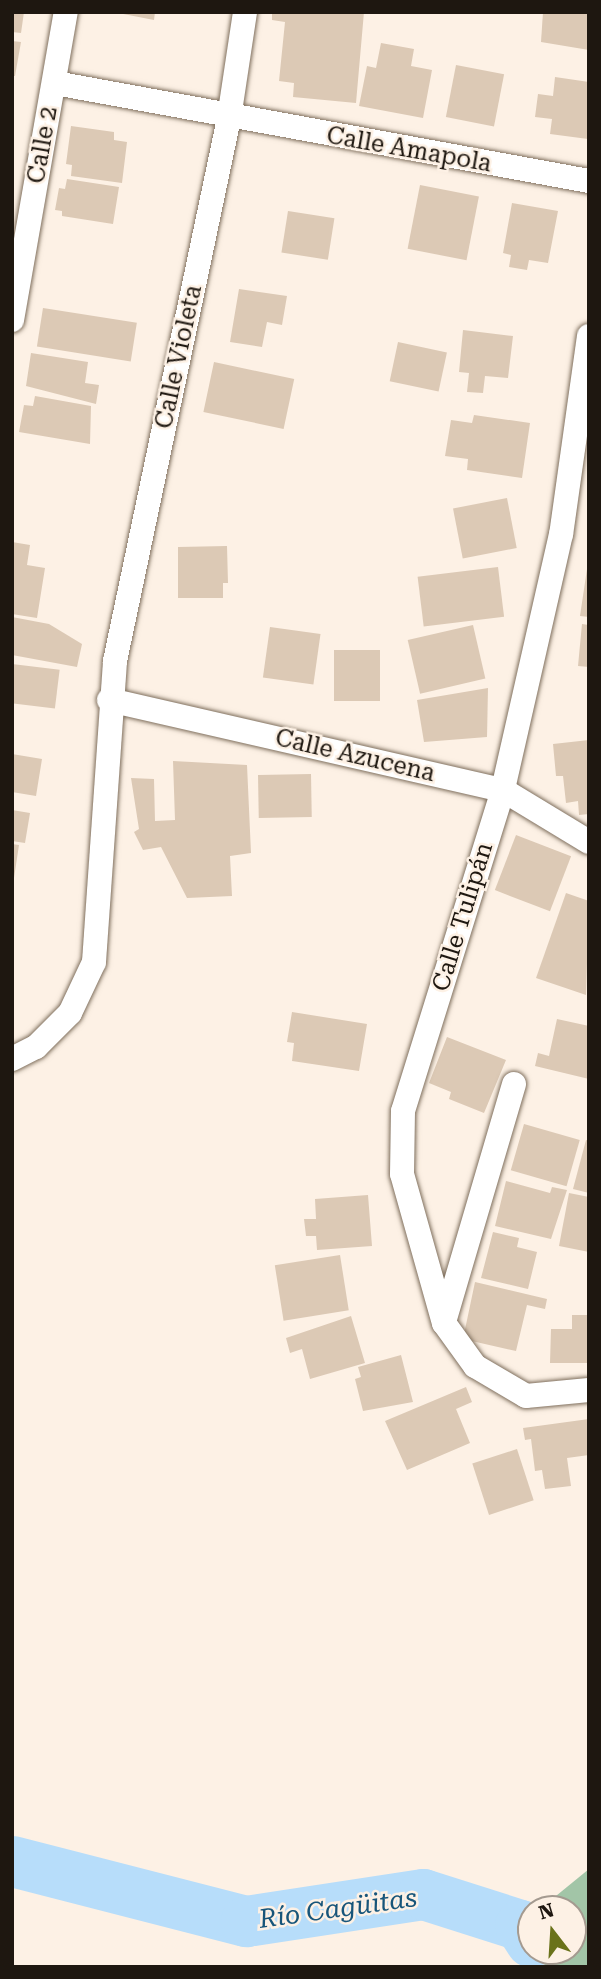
<!DOCTYPE html>
<meta charset="utf-8">
<style>
body{margin:0}
#map{position:relative;width:601px;height:1979px;overflow:hidden;background:#fdf1e5;font-family:"Roboto Serif",serif}
div>[style]{position:absolute}
[style*='--x']{left:calc(var(--x)*1px);top:calc(var(--y)*1px);width:calc(var(--w)*1px);rotate:calc(var(--a)*1deg)}
.forest>*{inset:0;background:#a2c5a7}
.river>*{height:51px;margin:-25.5px;padding:0 25.5px;transform-origin:25.5px;border-radius:25.5px;background:#b7ddfa}
.building>*{inset:0;background:#dcc9b5;transform-origin:0 0}
.roads{filter:drop-shadow(0 0 2px #7f6f5d) drop-shadow(0 0 2px #7f6f5d)}
.street>*{height:24px;margin:-12px;padding:0 12px;transform-origin:12px;border-radius:12px;background:#fff}
span{translate:-50% -50%;white-space:nowrap;text-align:center;line-height:1.15;-webkit-text-stroke:5px #fdf1e5;paint-order:stroke}
.street-label{font-size:24px;color:#1e1710}
.water-label{font-size:26px;color:#17557a;font-style:italic}
.frame{position:absolute;inset:0;border:14px solid #1e1710;pointer-events:none}
.north{position:absolute;left:517px;top:1895px;width:70px;height:70px;box-sizing:border-box;background:#fdf1e5;border:2px solid #a49a90;border-radius:50%;rotate:343deg;font-size:19px;font-weight:700;line-height:28px;text-align:center;color:#1e1710}
.north::after{content:'';display:block;margin:auto;width:24px;height:32px;background:#6a721a;clip-path:polygon(50% 0,100% 100%,50% 72%,0 100%)}
</style>
<div id="map">
<div class="forest">
<i style="clip-path:polygon(589px 1869px,589px 1967px,546px 1967px,536px 1951px,573px 1951px,573px 1909px,540px 1909px)"></i>
</div>
<div class="river">
<i style="--x:12;--y:1861;--w:242;--a:14.4"></i>
<i style="--x:246;--y:1921;--w:179;--a:-8.7"></i>
<i style="--x:423;--y:1894;--w:102;--a:17.7"></i>
<i style="--x:520;--y:1925;--w:20;--a:57"></i>
</div>
<div class="building">
<i style="clip-path:polygon(12px 12px,24px 12px,21px 33px,12px 32px)"></i>
<i style="clip-path:polygon(113px 12px,155px 12px,154px 20px)"></i>
<i style="clip-path:polygon(272px 12px,364px 12px,356px 103px,293px 97px,294px 83px,279px 81px,285px 22px,272px 20px)"></i>
<i style="clip-path:polygon(543px 12px,589px 12px,589px 50px,541px 42px)"></i>
<i style="clip-path:polygon(12px 41px,21px 42px,15px 76px,12px 76px)"></i>
<i style="clip-path:polygon(381px 43px,414px 49px,411px 66px,432px 70px,423px 118px,359px 106px,367px 66px,376px 68px)"></i>
<i style="left:456px;top:65px;width:49px;height:53px;rotate:11deg"></i>
<i style="clip-path:polygon(555px 77px,589px 82px,588px 139px,550px 134px,552px 119px,535px 117px,538px 94px,553px 96px)"></i>
<i style="clip-path:polygon(71px 126px,114px 132px,114px 140px,127px 142px,122px 183px,71px 176px,72px 165px,66px 164px)"></i>
<i style="clip-path:polygon(67px 179px,119px 187px,113px 224px,62px 216px,62px 211px,55px 210px,59px 188px,65px 189px)"></i>
<i style="left:420px;top:185px;width:60px;height:65px;rotate:11deg"></i>
<i style="clip-path:polygon(512px 203px,558px 211px,548px 263px,529px 260px,527px 270px,509px 267px,511px 255px,503px 253px)"></i>
<i style="left:288px;top:211px;width:47px;height:42px;rotate:9deg"></i>
<i style="clip-path:polygon(239px 289px,287px 296px,282px 325px,267px 322px,262px 347px,230px 342px)"></i>
<i style="left:43px;top:308px;width:95px;height:39px;rotate:9deg"></i>
<i style="clip-path:polygon(463px 330px,513px 336px,508px 378px,485px 376px,483px 393px,467px 392px,469px 373px,459px 372px)"></i>
<i style="left:398px;top:342px;width:50px;height:40px;rotate:12deg"></i>
<i style="clip-path:polygon(31px 353px,88px 362px,85px 383px,99px 385px,96px 404px,26px 386px)"></i>
<i style="left:214px;top:362px;width:82px;height:51px;rotate:12deg"></i>
<i style="clip-path:polygon(35px 396px,91px 406px,90px 444px,19px 432px,24px 405px,33px 406px)"></i>
<i style="clip-path:polygon(474px 415px,530px 423px,522px 478px,467px 470px,468px 459px,445px 456px,451px 420px,472px 423px)"></i>
<i style="left:507px;top:498px;width:51px;height:55px;rotate:79deg"></i>
<i style="clip-path:polygon(12px 542px,30px 545px,27px 565px,45px 568px,37px 618px,12px 614px)"></i>
<i style="clip-path:polygon(227px 546px,228px 583px,223px 583px,223px 598px,178px 598px,178px 547px)"></i>
<i style="left:498px;top:567px;width:50px;height:81px;rotate:83deg"></i>
<i style="clip-path:polygon(587px 569px,589px 570px,589px 617px,580px 616px)"></i>
<i style="clip-path:polygon(12px 617px,49px 624px,82px 644px,77px 667px,12px 655px)"></i>
<i style="clip-path:polygon(582px 624px,589px 625px,589px 667px,578px 666px)"></i>
<i style="left:473px;top:625px;width:55px;height:67px;rotate:77deg"></i>
<i style="left:270px;top:627px;width:51px;height:51px;rotate:8deg"></i>
<i style="left:334px;top:650px;width:46px;height:51px"></i>
<i style="left:12px;top:664px;width:48px;height:39px;rotate:7deg"></i>
<i style="clip-path:polygon(488px 688px,487px 737px,424px 742px,417px 700px)"></i>
<i style="clip-path:polygon(589px 740px,589px 814px,579px 815px,578px 801px,566px 803px,563px 776px,556px 776px,553px 744px)"></i>
<i style="clip-path:polygon(12px 754px,42px 759px,36px 796px,12px 792px)"></i>
<i style="clip-path:polygon(173px 761px,247px 765px,251px 853px,230px 856px,232px 896px,187px 898px,161px 847px,143px 850px,134px 832px,139px 829px,131px 778px,154px 779px,155px 821px,175px 820px)"></i>
<i style="left:311px;top:774px;width:43px;height:53px;rotate:89deg"></i>
<i style="clip-path:polygon(12px 810px,30px 813px,25px 843px,12px 841px)"></i>
<i style="left:516px;top:835px;width:59px;height:59px;rotate:21deg"></i>
<i style="clip-path:polygon(12px 844px,19px 845px,14px 878px,12px 878px)"></i>
<i style="clip-path:polygon(566px 893px,589px 901px,586px 995px,536px 978px)"></i>
<i style="clip-path:polygon(292px 1012px,367px 1024px,359px 1071px,292px 1061px,294px 1043px,287px 1042px)"></i>
<i style="clip-path:polygon(557px 1019px,589px 1026px,589px 1079px,535px 1066px,538px 1053px,549px 1056px)"></i>
<i style="clip-path:polygon(447px 1037px,506px 1060px,484px 1113px,449px 1099px,451px 1092px,429px 1083px)"></i>
<i style="left:524px;top:1124px;width:58px;height:48px;rotate:16deg"></i>
<i style="clip-path:polygon(586px 1140px,589px 1141px,589px 1193px,573px 1189px)"></i>
<i style="clip-path:polygon(506px 1181px,550px 1193px,552px 1187px,567px 1190px,551px 1239px,495px 1226px)"></i>
<i style="clip-path:polygon(569px 1193px,589px 1197px,589px 1252px,559px 1246px)"></i>
<i style="clip-path:polygon(368px 1195px,372px 1246px,317px 1250px,316px 1236px,306px 1236px,304px 1219px,316px 1219px,315px 1199px)"></i>
<i style="clip-path:polygon(493px 1232px,519px 1238px,517px 1247px,537px 1252px,528px 1289px,481px 1278px)"></i>
<i style="left:340px;top:1255px;width:56px;height:66px;rotate:81deg"></i>
<i style="clip-path:polygon(475px 1282px,547px 1299px,545px 1309px,527px 1305px,516px 1351px,463px 1339px)"></i>
<i style="clip-path:polygon(572px 1315px,589px 1315px,589px 1363px,550px 1363px,551px 1329px,572px 1329px)"></i>
<i style="clip-path:polygon(351px 1316px,365px 1363px,310px 1379px,302px 1349px,290px 1353px,286px 1338px)"></i>
<i style="clip-path:polygon(401px 1355px,413px 1402px,363px 1411px,355px 1379px,361px 1377px,358px 1367px)"></i>
<i style="clip-path:polygon(466px 1387px,472px 1402px,456px 1409px,470px 1443px,407px 1470px,385px 1421px)"></i>
<i style="clip-path:polygon(589px 1419px,589px 1455px,567px 1458px,571px 1486px,545px 1489px,542px 1470px,535px 1471px,531px 1439px,525px 1440px,523px 1428px)"></i>
<i style="left:517px;top:1449px;width:54px;height:47px;rotate:72deg"></i>
</div>
<div class="roads">
<div class="street">
<i style="--x:55;--y:83;--w:543;--a:10.4"></i>
<i style="--x:12;--y:320;--w:313;--a:-80.1"></i>
<i style="--x:589;--y:336;--w:200;--a:98"></i>
<i style="--x:561;--y:534;--w:262;--a:102.8"></i>
<i style="--x:503;--y:790;--w:336;--a:107.3"></i>
<i style="--x:403;--y:1111;--w:63;--a:90.9"></i>
<i style="--x:402;--y:1174;--w:155;--a:74.3"></i>
<i style="--x:444;--y:1323;--w:53;--a:54.2"></i>
<i style="--x:475;--y:1366;--w:59;--a:30.5"></i>
<i style="--x:526;--y:1396;--w:63;--a:-5.4"></i>
<i style="--x:109;--y:700;--w:404;--a:12.9"></i>
<i style="--x:503;--y:790;--w:100;--a:31.2"></i>
<i style="--x:12;--y:1059;--w:27;--a:-27"></i>
<i style="--x:36;--y:1047;--w:48;--a:-45"></i>
<i style="--x:70;--y:1013;--w:56;--a:-64.8"></i>
<i style="--x:94;--y:962;--w:302;--a:-86"></i>
<i style="--x:115;--y:661;--w:555;--a:-78.14"></i>
<i style="--x:229;--y:118;--w:107;--a:-81.4"></i>
<i style="--x:444;--y:1322;--w:248;--a:-73.6"></i>
</div>
</div>
<div class="street-label">
<span style="left:43px;top:145px;rotate:-80deg">Calle 2</span>
<span style="left:409px;top:150px;rotate:10deg">Calle Amapola</span>
<span style="left:179px;top:357px;rotate:-78deg">Calle Violeta</span>
<span style="left:355px;top:756px;rotate:13deg">Calle Azucena</span>
<span style="left:463px;top:917px;rotate:-73deg">Calle Tulipán</span>
</div>
<div class="water-label">
<span style="left:338px;top:1909px;rotate:-8deg">Río Cagüitas</span>
</div>
<div class="frame"></div>
<div class="north">N</div>
</div>
